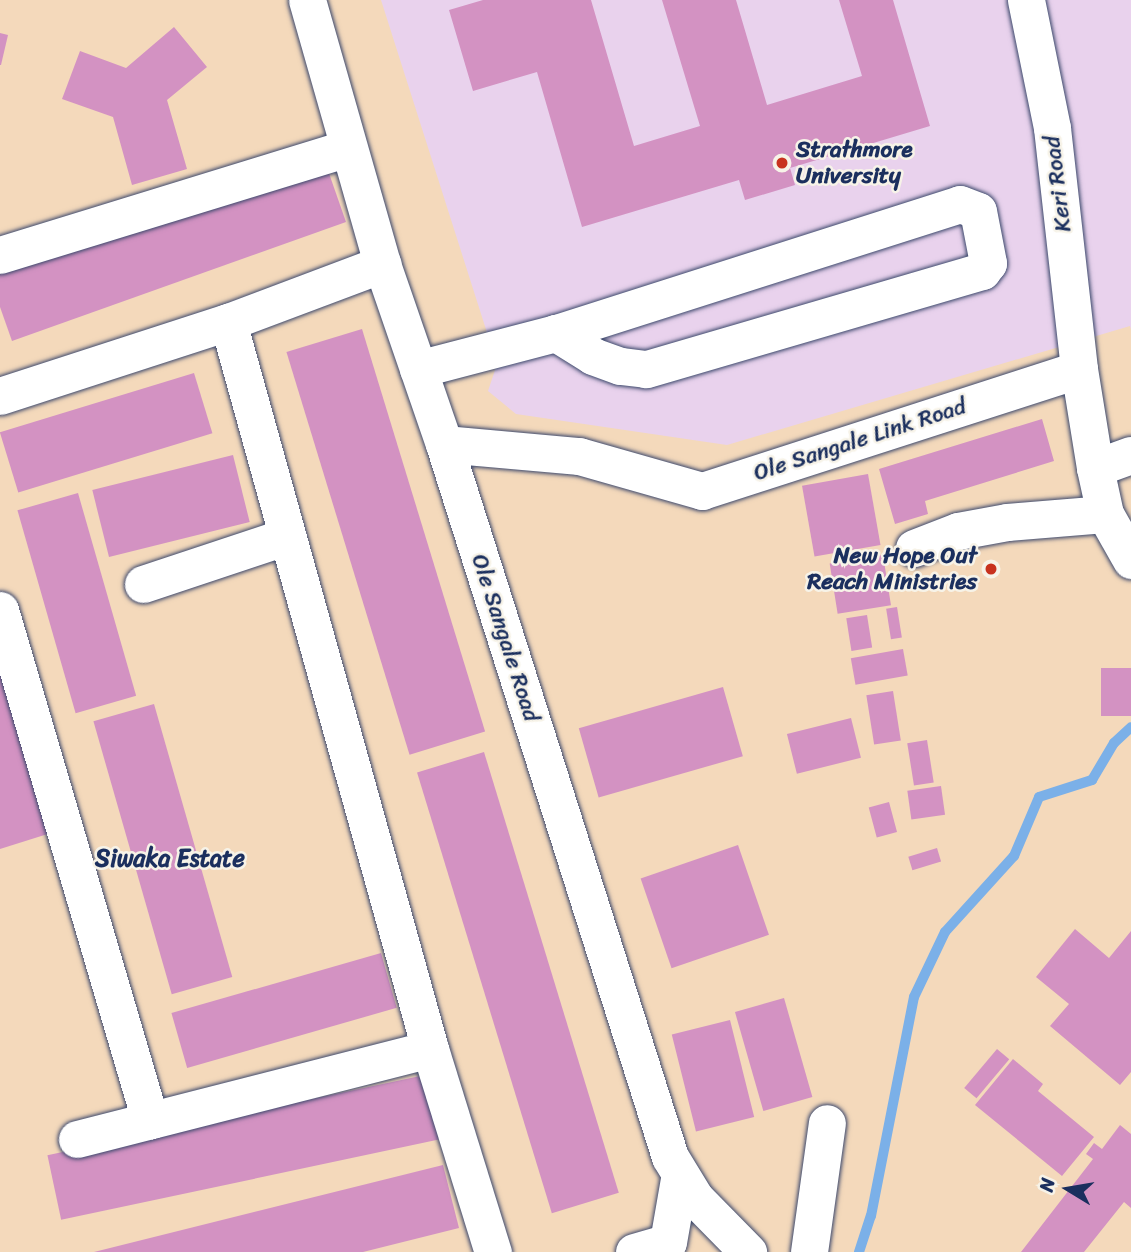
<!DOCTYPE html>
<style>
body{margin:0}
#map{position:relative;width:1131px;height:1252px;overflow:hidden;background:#f4d9bb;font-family:Sriracha,sans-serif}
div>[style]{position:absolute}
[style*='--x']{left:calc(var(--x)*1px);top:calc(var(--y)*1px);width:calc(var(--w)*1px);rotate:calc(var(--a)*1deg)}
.built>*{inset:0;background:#e9d2ed}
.stream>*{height:10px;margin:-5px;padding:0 5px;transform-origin:5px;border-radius:5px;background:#7bb0e8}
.building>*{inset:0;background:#d392c2;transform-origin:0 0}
.roads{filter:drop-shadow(0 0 2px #3c486c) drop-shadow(0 0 2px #3c486c)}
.minor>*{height:37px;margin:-18.5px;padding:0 18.5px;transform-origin:18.5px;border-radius:18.5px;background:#fff}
.dots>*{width:19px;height:19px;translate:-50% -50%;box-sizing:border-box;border:4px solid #f7f3e8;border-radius:50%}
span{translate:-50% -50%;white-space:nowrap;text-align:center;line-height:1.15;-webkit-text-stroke:5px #f7f3e8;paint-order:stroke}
.poi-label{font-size:23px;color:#1b2f5e;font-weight:700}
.left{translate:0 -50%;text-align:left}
.right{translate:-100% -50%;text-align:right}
.street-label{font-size:23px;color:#1b2f5e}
.neighbourhood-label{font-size:24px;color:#1b2f5e;font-weight:700}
.north{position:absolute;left:1033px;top:1154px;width:70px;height:70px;-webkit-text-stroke:5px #f7f3e8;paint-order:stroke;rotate:281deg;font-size:19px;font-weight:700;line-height:28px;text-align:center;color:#1b2f5e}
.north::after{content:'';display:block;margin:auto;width:24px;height:32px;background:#1b2f5e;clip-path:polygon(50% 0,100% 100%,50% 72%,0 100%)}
</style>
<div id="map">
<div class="built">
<i style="clip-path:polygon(381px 0,1131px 0,1131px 330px,1130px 326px,727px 445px,516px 414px,488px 391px,497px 364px)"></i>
</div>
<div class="stream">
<i style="--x:859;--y:1252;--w:38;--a:-72"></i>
<i style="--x:871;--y:1216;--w:223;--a:-78.9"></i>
<i style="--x:914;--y:997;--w:72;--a:-64.5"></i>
<i style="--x:945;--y:932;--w:103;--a:-47.8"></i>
<i style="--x:1014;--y:856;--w:64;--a:-67"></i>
<i style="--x:1039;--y:797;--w:56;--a:-17.8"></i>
<i style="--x:1092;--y:780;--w:43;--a:-59.3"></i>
<i style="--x:1114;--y:743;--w:23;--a:-43"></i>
</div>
<div class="building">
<i style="clip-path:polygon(483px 0,591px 0,634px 146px,700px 126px,662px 0,736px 0,767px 105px,862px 76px,839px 0,893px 0,930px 126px,790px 168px,795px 185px,745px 200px,739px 180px,582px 227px,537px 72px,473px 91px,449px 10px)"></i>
<i style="clip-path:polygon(174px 27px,207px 67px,167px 100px,187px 169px,132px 185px,113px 117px,62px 99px,80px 51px,126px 68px)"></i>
<i style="clip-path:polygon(0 33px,8px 35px,1px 65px,0 65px)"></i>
<i style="clip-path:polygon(324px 159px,346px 222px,12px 341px,0 307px,0 274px)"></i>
<i style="left:362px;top:329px;width:421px;height:79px;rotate:73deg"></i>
<i style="left:194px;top:373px;width:63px;height:203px;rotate:73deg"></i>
<i style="clip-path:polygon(1042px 419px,1054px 461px,925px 501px,928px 514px,895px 524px,879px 469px)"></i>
<i style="left:233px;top:455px;width:69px;height:145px;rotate:76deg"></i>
<i style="left:868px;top:474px;width:72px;height:67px;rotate:80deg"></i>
<i style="left:78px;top:493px;width:211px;height:63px;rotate:74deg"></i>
<i style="left:883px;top:555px;width:51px;height:54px;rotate:81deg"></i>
<i style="left:897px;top:607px;width:31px;height:11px;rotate:81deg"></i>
<i style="left:867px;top:615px;width:33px;height:21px;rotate:81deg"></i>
<i style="left:903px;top:649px;width:27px;height:53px;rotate:80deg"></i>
<i style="clip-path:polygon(0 664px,54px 832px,0 849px)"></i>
<i style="left:1131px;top:668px;width:48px;height:30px;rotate:90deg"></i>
<i style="left:723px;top:687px;width:72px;height:150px;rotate:74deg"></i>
<i style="left:893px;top:691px;width:50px;height:27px;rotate:81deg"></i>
<i style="left:154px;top:704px;width:284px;height:63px;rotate:74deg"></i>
<i style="left:851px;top:718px;width:41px;height:66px;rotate:76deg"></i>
<i style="left:927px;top:740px;width:43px;height:20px;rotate:81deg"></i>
<i style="left:484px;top:752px;width:461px;height:70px;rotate:73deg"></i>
<i style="left:941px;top:786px;width:29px;height:34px;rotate:82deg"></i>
<i style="left:889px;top:802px;width:31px;height:21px;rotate:75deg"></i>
<i style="left:738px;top:845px;width:95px;height:103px;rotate:71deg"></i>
<i style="left:937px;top:848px;width:14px;height:30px;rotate:73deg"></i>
<i style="clip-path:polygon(1075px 929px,1109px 958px,1131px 931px,1131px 1072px,1120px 1085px,1050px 1026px,1069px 1004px,1036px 977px)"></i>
<i style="left:381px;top:953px;width:57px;height:218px;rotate:74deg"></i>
<i style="left:784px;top:998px;width:103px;height:51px;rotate:74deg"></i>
<i style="left:730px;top:1020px;width:100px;height:60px;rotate:76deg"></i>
<i style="left:997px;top:1049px;width:16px;height:51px;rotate:40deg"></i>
<i style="clip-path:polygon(1013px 1059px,1043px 1084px,1038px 1091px,1094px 1137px,1062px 1176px,975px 1105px)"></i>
<i style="left:425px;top:1075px;width:66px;height:386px;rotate:78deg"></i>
<i style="clip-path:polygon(1120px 1125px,1131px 1134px,1131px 1208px,1124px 1202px,1084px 1252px,1021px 1252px,1093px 1159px,1086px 1154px,1094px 1143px,1102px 1149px)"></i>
<i style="clip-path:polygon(443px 1165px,459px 1228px,363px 1252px,94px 1252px)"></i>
</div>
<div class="roads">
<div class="minor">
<i style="--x:307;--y:0;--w:274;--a:74.1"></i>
<i style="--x:382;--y:264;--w:190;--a:71"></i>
<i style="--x:444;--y:444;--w:748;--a:72.41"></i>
<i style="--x:670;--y:1157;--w:48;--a:58.6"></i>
<i style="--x:695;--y:1198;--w:76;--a:45.5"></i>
<i style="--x:1026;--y:0;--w:131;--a:78.5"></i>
<i style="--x:1052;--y:128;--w:243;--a:83.6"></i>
<i style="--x:1079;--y:369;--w:100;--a:80.8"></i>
<i style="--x:1095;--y:468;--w:47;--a:77.7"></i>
<i style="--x:1105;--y:514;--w:53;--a:60.5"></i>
<i style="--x:0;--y:255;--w:364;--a:-17.1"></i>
<i style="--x:228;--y:322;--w:755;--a:74.47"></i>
<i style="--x:430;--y:1049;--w:213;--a:72.8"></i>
<i style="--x:418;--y:369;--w:143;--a:-14.6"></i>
<i style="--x:556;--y:333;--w:424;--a:-17.7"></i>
<i style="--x:960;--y:204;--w:19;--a:21"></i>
<i style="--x:978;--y:211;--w:53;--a:79.1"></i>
<i style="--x:988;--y:263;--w:10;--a:127"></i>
<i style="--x:982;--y:271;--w:350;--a:163.7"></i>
<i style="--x:646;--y:369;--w:26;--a:-173"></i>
<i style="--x:620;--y:366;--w:29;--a:-160"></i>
<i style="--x:593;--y:356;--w:44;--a:-148.1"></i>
<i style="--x:0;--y:396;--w:240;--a:-18"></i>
<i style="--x:228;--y:322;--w:165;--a:-20.6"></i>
<i style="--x:444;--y:444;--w:136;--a:5.1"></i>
<i style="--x:579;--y:456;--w:128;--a:15.9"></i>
<i style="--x:702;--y:491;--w:396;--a:-17.9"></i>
<i style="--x:1095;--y:468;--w:38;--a:-20"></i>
<i style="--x:914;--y:548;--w:47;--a:-21.1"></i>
<i style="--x:958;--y:531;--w:50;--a:-10.4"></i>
<i style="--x:1007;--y:522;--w:98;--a:-4.7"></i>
<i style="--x:143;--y:584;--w:152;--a:-18.4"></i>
<i style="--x:0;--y:610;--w:532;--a:73.61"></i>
<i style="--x:77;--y:1139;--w:364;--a:-14.3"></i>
<i style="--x:634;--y:1252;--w:35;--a:-16"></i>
<i style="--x:668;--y:1242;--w:64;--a:-80.1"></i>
<i style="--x:809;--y:1252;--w:130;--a:-82.1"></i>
</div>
</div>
<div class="dots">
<i style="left:782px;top:163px;background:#c8321e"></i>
<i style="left:991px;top:569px;background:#c8321e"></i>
</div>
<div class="poi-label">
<span class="left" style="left:796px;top:163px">Strathmore<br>University</span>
<span class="right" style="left:977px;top:569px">New Hope Out<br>Reach Ministries</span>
</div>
<div class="street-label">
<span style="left:1058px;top:184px;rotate:-97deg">Keri Road</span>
<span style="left:860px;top:440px;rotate:-18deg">Ole Sangale Link Road</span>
<span style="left:505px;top:638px;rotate:72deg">Ole Sangale Road</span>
</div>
<div class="neighbourhood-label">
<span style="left:170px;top:859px">Siwaka Estate</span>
</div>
<div class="north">N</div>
</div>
